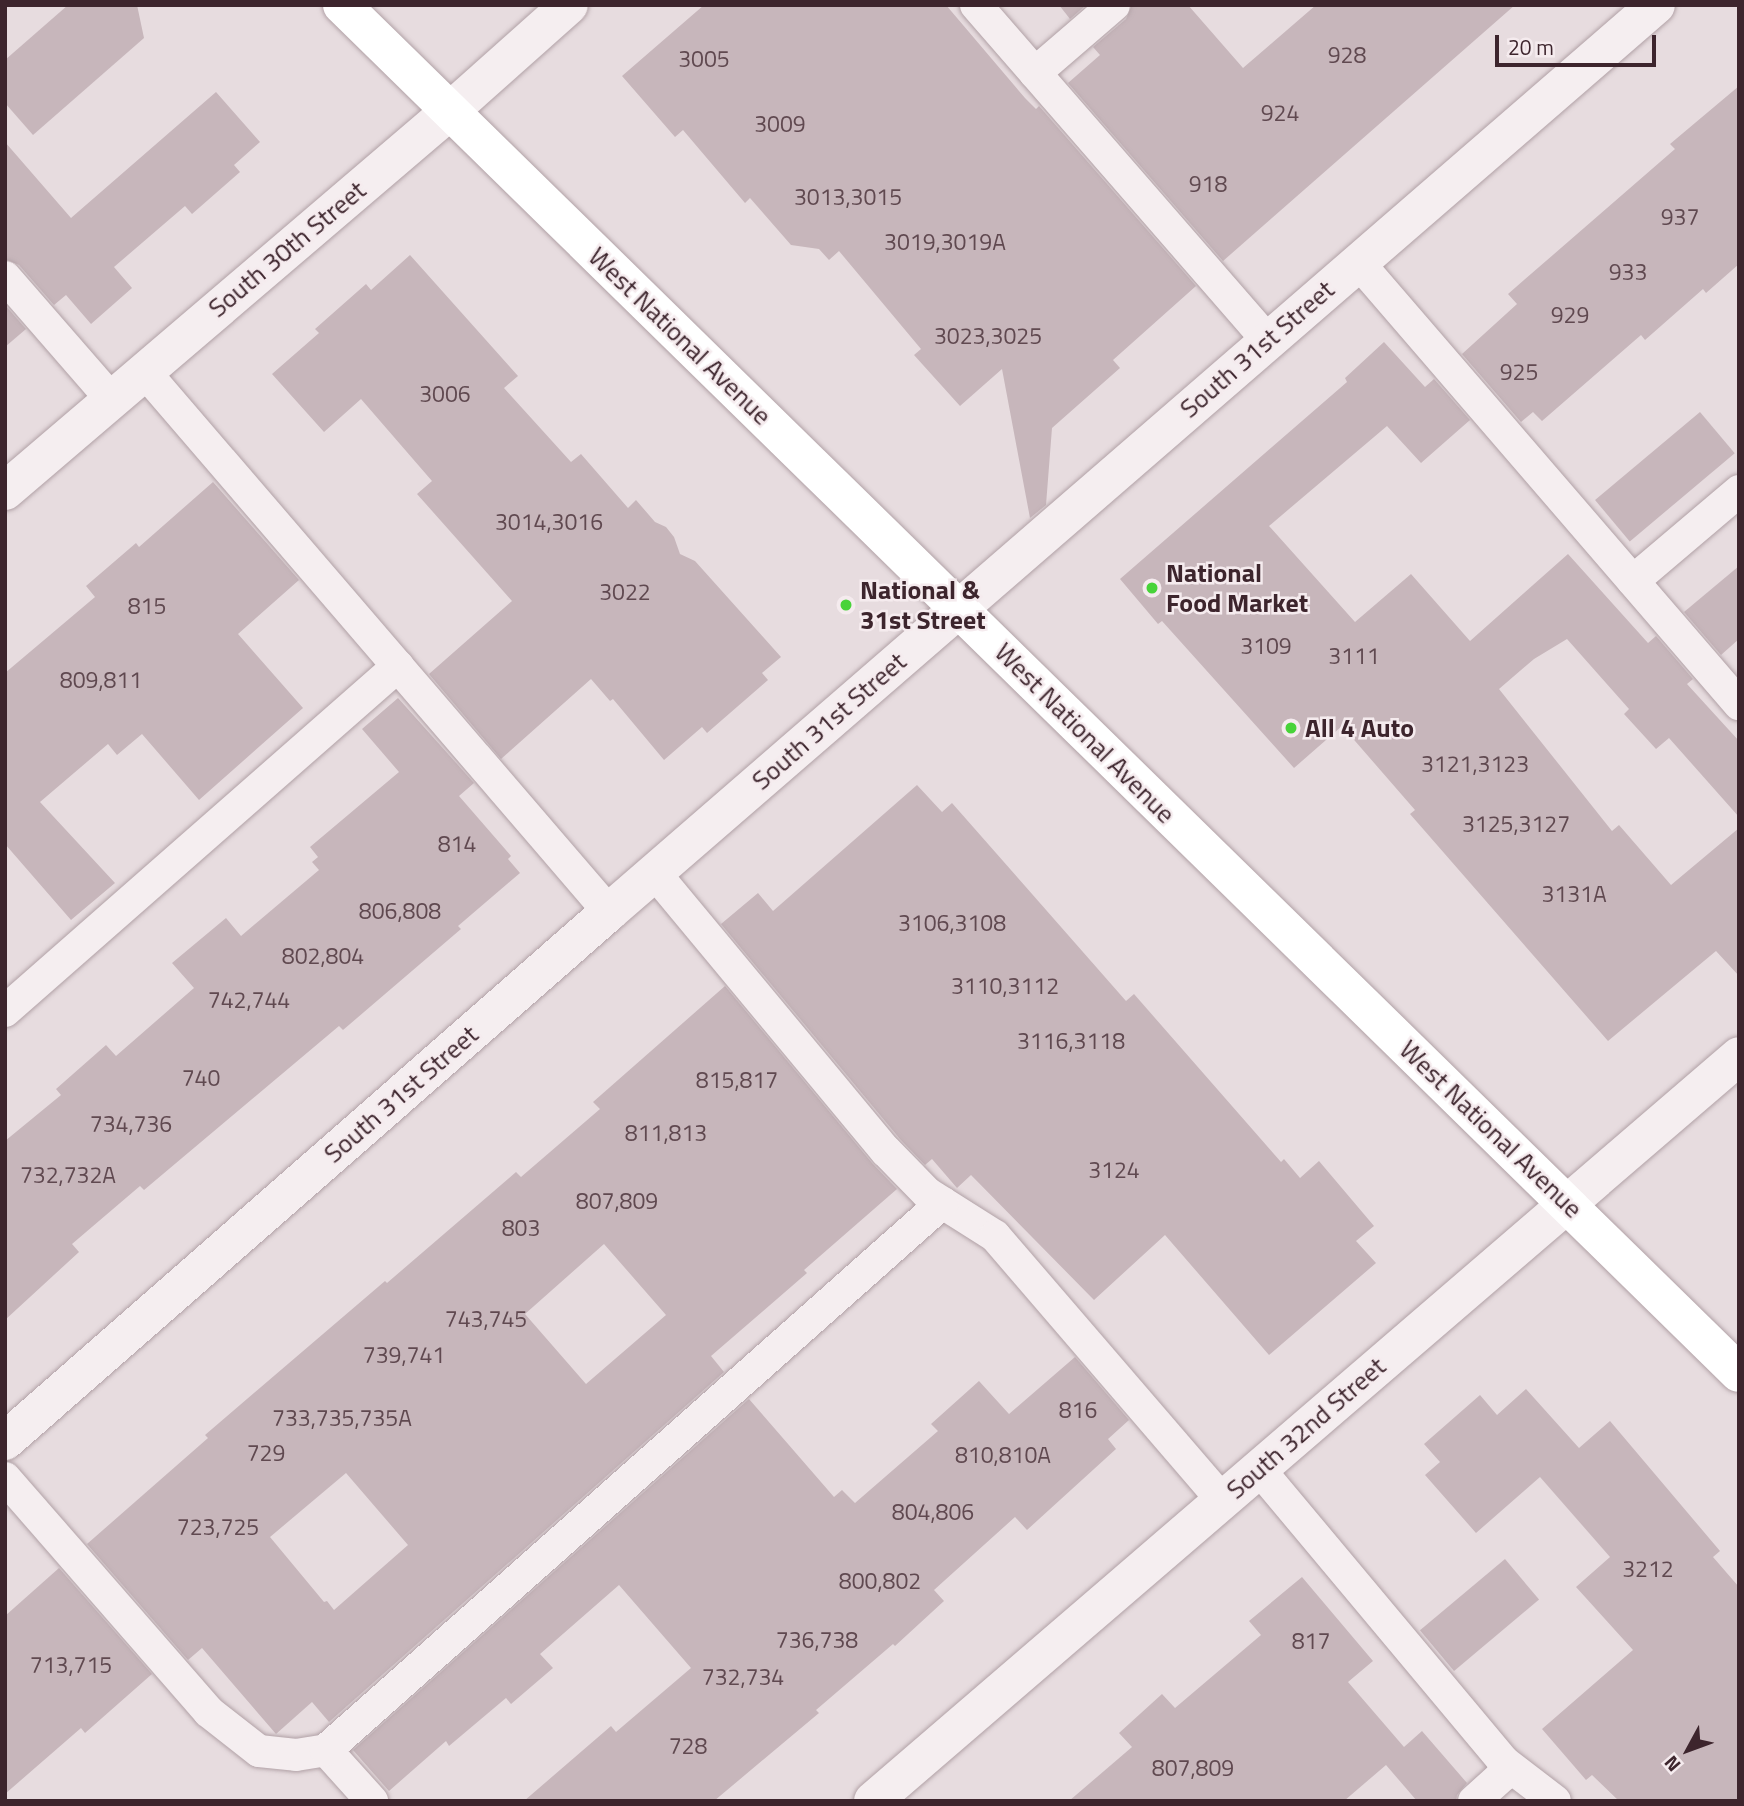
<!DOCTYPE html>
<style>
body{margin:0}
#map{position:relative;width:1744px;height:1806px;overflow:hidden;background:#e7dcdf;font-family:"Titillium Web",sans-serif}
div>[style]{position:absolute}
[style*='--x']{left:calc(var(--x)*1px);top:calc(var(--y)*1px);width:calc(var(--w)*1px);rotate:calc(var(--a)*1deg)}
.building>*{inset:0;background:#c7b6bb;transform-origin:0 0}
.roads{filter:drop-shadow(0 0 2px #b1a1a6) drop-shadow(0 0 2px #b1a1a6)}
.lane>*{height:32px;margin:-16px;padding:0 16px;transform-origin:16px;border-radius:16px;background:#f5eef0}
.street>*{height:38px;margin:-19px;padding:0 19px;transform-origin:19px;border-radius:19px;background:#f5eef0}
.primary>*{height:38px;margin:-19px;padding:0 19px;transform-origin:19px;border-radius:19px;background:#fff}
.dots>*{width:19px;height:19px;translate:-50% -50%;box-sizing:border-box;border:4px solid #f5ebee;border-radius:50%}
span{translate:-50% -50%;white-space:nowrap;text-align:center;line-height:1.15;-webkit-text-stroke:5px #f5ebee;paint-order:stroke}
.number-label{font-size:23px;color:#604950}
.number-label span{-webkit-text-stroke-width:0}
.street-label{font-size:26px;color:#3d252d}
.poi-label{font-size:26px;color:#3d252d;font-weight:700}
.left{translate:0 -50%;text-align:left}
.frame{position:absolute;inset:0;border:7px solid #3d252d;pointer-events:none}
.north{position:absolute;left:1653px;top:1715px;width:70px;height:70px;-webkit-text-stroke:5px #f5ebee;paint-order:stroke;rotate:229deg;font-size:19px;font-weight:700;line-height:28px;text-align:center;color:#3d252d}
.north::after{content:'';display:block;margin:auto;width:24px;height:32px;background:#3d252d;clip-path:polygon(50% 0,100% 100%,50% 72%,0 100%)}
.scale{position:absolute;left:1495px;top:35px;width:161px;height:32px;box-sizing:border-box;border:4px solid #3d252d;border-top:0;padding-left:9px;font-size:21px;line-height:24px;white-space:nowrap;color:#3d252d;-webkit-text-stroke:5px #f5ebee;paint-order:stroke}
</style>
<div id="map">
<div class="building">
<i style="clip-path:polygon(68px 5px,137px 5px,144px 38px,33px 135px,5px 103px,5px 60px)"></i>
<i style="clip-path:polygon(704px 5px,946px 5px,1025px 98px,1036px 109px,1039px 106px,1196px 286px,1113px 360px,1120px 368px,1052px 428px,1046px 505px,1030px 518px,1002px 369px,960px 406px,914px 355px,921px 349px,839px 251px,829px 260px,819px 249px,791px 245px,750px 198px,745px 203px,683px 130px,675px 137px,622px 76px)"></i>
<i style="clip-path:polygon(1059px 5px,1086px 5px,1070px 19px)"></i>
<i style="clip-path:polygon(1132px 5px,1188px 5px,1243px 68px,1316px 5px,1515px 5px,1223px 261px,1068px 83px,1100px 55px,1093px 47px,1126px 19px)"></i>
<i style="clip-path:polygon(1739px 86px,1739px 264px,1706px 293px,1703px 289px,1645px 340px,1641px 335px,1542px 421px,1533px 412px,1521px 422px,1462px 354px,1517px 304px,1508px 294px,1675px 149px,1670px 144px)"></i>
<i style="clip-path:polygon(216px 92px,260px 142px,234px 165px,240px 172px,192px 214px,185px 206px,114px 267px,132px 288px,91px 324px,66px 295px,54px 305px,19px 265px,5px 259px,5px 142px,71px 218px)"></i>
<i style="clip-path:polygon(410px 255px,518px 376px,504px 388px,571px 462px,581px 454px,628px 508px,636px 500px,655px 522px,666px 527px,674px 537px,680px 554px,695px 561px,781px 657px,762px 673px,768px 680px,707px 733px,702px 727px,664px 760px,613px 699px,610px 701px,591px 679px,501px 759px,429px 674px,512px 601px,417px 494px,432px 481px,361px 399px,324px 432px,272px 374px,319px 333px,315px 329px,366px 284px,371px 290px)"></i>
<i style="clip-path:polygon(5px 305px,26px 329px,5px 347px)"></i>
<i style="clip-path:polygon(1384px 342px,1425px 387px,1434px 379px,1470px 420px,1421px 463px,1387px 426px,1269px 526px,1355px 622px,1411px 574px,1470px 641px,1568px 554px,1648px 643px,1656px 636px,1693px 679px,1687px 684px,1739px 741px,1739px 817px,1669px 738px,1656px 749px,1624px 714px,1629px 709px,1567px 639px,1534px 659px,1499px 689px,1612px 831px,1619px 825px,1671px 885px,1739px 828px,1739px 976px,1716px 951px,1608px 1041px,1410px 814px,1415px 810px,1342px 726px,1294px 768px,1162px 621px,1158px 624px,1120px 579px,1347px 382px,1345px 378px)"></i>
<i style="left:1700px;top:412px;width:54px;height:137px;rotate:50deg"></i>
<i style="clip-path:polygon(213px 482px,299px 580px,238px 634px,303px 708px,199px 800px,142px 734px,117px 755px,108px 744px,40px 802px,115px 883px,71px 920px,5px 844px,5px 673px,95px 597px,86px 586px,136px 543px,139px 547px)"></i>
<i style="clip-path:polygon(1739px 566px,1739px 639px,1721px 655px,1684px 612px)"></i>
<i style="clip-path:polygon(398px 698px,474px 783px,459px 796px,511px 856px,508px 859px,520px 873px,458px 926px,461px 929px,343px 1030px,339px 1026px,144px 1190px,140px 1186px,72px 1244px,79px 1252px,5px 1320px,5px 1141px,61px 1095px,56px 1089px,106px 1045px,116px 1056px,194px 988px,172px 963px,226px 918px,241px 936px,319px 870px,312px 862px,318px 857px,310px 847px,399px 772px,362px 729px)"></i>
<i style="clip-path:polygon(917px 785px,942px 812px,952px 803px,1126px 1001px,1134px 994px,1281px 1162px,1284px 1159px,1300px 1178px,1319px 1161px,1374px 1226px,1356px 1241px,1376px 1263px,1269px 1355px,1165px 1235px,1094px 1300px,971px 1175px,957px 1188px,932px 1159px,925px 1165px,900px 1139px,721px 924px,758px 893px,773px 911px)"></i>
<i style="clip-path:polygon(evenodd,725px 986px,872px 1163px,897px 1189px,804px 1270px,807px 1273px,711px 1356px,724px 1372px,329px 1722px,312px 1702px,276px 1734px,202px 1648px,188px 1660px,87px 1544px,208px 1438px,205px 1435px,385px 1281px,387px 1283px,516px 1172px,521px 1177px,600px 1109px,593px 1102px,725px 986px,604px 1244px,666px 1315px,586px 1384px,525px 1314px,604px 1244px,725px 986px,346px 1473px,408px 1545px,334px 1610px,327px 1601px,324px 1602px,270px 1537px,346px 1473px)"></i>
<i style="clip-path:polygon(1075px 1357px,1129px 1420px,1108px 1439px,1116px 1449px,1027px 1530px,1015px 1517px,934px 1590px,944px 1601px,895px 1646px,893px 1644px,816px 1710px,819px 1713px,714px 1801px,524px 1801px,611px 1726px,616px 1732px,691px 1668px,619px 1585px,540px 1654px,553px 1668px,511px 1704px,506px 1698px,449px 1746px,446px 1741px,389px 1791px,353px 1750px,749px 1399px,834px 1497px,842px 1490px,855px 1503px,938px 1431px,931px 1424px,979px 1381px,1009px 1414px)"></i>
<i style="clip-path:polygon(1526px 1389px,1579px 1448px,1610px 1421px,1720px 1551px,1713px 1557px,1739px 1587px,1739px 1801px,1619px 1801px,1592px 1775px,1586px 1780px,1542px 1729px,1633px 1650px,1576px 1587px,1610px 1557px,1540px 1477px,1476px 1533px,1425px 1475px,1440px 1462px,1424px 1444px,1480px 1395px,1497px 1415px)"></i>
<i style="left:1505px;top:1559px;width:53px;height:111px;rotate:50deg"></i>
<i style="clip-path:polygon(59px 1568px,152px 1674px,85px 1733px,81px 1728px,5px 1794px,5px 1616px)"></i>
<i style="clip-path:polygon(1302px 1577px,1373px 1661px,1348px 1682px,1404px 1747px,1422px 1731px,1467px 1783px,1457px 1795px,1456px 1801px,1417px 1801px,1386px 1765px,1344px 1801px,1069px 1801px,1132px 1747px,1119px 1733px,1162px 1694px,1175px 1708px,1261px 1635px,1249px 1621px)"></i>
</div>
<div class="roads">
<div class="lane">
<i style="--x:976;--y:5;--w:444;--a:49"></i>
<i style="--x:1035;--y:73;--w:104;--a:-40.7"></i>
<i style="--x:1358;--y:262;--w:584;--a:49.24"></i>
<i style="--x:5;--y:277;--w:162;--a:49"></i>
<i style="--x:144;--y:371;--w:713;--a:49.32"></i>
<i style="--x:1633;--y:581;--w:139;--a:-40.3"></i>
<i style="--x:654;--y:872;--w:363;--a:50.3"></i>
<i style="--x:886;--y:1151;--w:59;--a:45.7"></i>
<i style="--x:927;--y:1193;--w:80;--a:32.3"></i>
<i style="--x:995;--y:1236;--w:348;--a:49.3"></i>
<i style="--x:5;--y:1011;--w:523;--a:-41.28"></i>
<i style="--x:1259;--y:1469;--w:382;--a:50.1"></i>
<i style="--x:1504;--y:1762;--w:13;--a:94"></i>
<i style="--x:1503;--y:1775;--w:39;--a:138"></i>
<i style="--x:5;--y:1478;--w:310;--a:48.9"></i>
<i style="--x:209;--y:1712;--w:63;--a:38"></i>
<i style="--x:259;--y:1751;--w:37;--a:6"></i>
<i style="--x:296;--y:1755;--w:30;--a:-9"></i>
<i style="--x:326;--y:1750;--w:69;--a:48"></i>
<i style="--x:326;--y:1750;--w:824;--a:-41.6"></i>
<i style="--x:1504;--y:1762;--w:64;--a:37.4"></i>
</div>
<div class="street">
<i style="--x:5;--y:491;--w:585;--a:-40.5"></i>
<i style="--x:450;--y:111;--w:159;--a:-41.7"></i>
<i style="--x:5;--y:1441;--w:803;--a:-41.21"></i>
<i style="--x:609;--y:912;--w:1385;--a:-40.9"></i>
<i style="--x:873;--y:1801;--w:1142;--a:-40.7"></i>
</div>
<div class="primary">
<i style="--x:342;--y:5;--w:1955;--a:44.4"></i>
</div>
</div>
<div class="dots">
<i style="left:1152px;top:588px;background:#48d339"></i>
<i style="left:846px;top:605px;background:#48d339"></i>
<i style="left:1291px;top:728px;background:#48d339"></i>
</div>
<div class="number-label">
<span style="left:1347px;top:55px">928</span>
<span style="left:704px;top:59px">3005</span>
<span style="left:1280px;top:113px">924</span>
<span style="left:780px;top:124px">3009</span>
<span style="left:1208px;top:184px">918</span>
<span style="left:848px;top:197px">3013,3015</span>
<span style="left:1680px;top:217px">937</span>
<span style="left:945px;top:242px">3019,3019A</span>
<span style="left:1628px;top:272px">933</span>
<span style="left:1570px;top:315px">929</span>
<span style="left:988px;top:336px">3023,3025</span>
<span style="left:1519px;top:372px">925</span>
<span style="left:445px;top:394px">3006</span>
<span style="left:549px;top:522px">3014,3016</span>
<span style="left:625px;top:592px">3022</span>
<span style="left:147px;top:606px">815</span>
<span style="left:1266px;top:646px">3109</span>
<span style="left:1354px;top:656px">3111</span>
<span style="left:101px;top:680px">809,811</span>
<span style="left:1475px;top:764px">3121,3123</span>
<span style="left:1516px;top:824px">3125,3127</span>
<span style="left:457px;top:844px">814</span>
<span style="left:1574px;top:894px">3131A</span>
<span style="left:400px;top:911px">806,808</span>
<span style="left:952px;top:923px">3106,3108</span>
<span style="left:323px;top:956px">802,804</span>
<span style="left:1005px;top:986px">3110,3112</span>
<span style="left:249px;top:1000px">742,744</span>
<span style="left:1071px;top:1041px">3116,3118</span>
<span style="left:201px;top:1078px">740</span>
<span style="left:737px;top:1080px">815,817</span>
<span style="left:131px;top:1124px">734,736</span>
<span style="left:666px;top:1133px">811,813</span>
<span style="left:1114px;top:1170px">3124</span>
<span style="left:68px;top:1175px">732,732A</span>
<span style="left:617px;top:1201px">807,809</span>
<span style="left:521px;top:1228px">803</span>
<span style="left:486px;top:1319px">743,745</span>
<span style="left:404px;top:1355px">739,741</span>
<span style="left:1078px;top:1410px">816</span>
<span style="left:342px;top:1418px">733,735,735A</span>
<span style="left:266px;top:1453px">729</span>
<span style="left:1003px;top:1455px">810,810A</span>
<span style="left:933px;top:1512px">804,806</span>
<span style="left:218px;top:1527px">723,725</span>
<span style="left:1648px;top:1569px">3212</span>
<span style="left:880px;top:1581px">800,802</span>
<span style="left:817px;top:1640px">736,738</span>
<span style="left:1311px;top:1641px">817</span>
<span style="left:71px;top:1665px">713,715</span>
<span style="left:743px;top:1677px">732,734</span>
<span style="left:688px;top:1746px">728</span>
<span style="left:1193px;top:1768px">807,809</span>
</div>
<div class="street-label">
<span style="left:287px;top:249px;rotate:-40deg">South 30th Street</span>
<span style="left:680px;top:336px;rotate:44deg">West National Avenue</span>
<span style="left:1257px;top:349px;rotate:-41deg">South 31st Street</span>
<span style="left:829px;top:721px;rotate:-41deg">South 31st Street</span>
<span style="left:1085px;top:733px;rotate:45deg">West National Avenue</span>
<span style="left:401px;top:1094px;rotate:-41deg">South 31st Street</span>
<span style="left:1491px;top:1129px;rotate:44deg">West National Avenue</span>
<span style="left:1306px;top:1428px;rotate:-41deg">South 32nd Street</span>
</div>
<div class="poi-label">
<span class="left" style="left:1166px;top:588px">National<br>Food Market</span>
<span class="left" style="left:860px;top:605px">National &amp;<br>31st Street</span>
<span class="left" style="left:1305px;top:728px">All 4 Auto</span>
</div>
<div class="frame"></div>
<div class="north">N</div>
<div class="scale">20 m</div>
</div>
